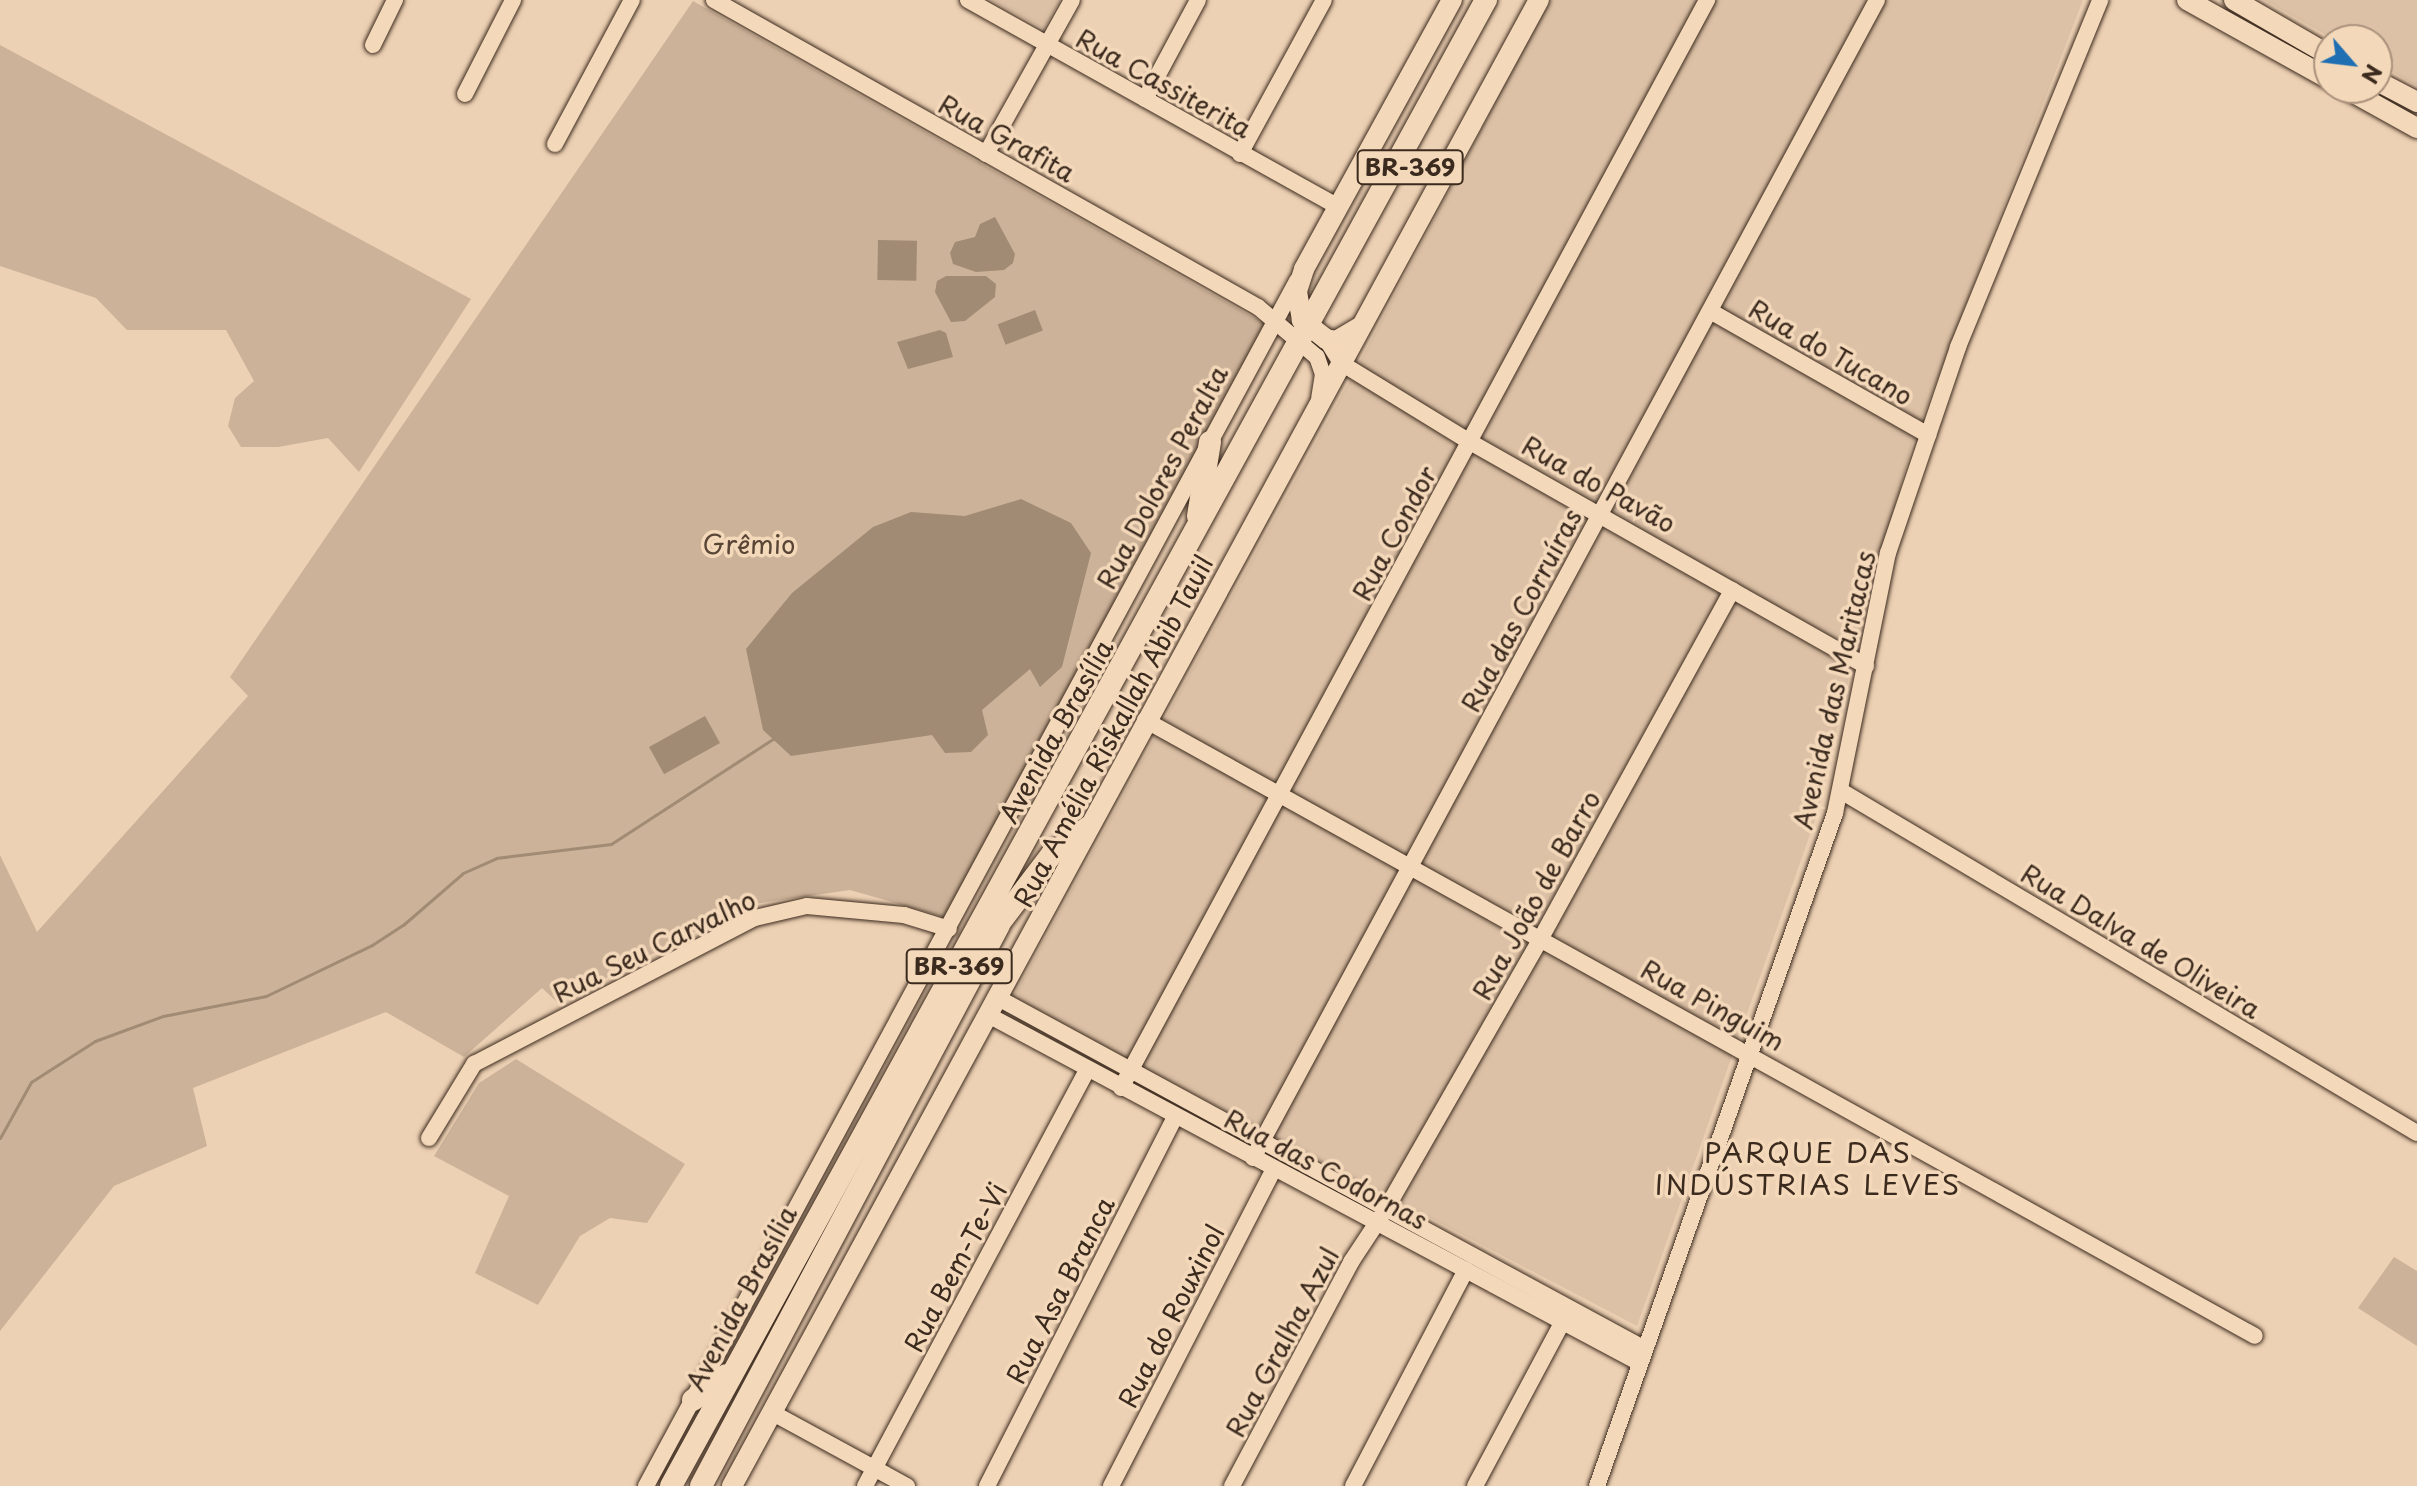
<!DOCTYPE html>
<meta charset="utf-8">
<style>
body{margin:0}
#map{position:relative;width:2417px;height:1486px;overflow:hidden;background:#edd1b4;font-family:"Playpen Sans",sans-serif}
div>[style]{position:absolute}
[style*='--x']{left:calc(var(--x)*1px);top:calc(var(--y)*1px);width:calc(var(--w)*1px);rotate:calc(var(--a)*1deg)}
.built>*{inset:0;background:#dcc1a6}
.green>*{inset:0;background:#ccb298}
.water>*{inset:0;background:#a18b74;transform-origin:0 0}
.stream>*{height:3px;margin:-1.5px;padding:0 1.5px;transform-origin:1.5px;border-radius:1.5px;background:#a18b74}
.roads{filter:drop-shadow(0 0 2px #3b2a1e) drop-shadow(0 0 2px #3b2a1e)}
.minor>*{height:16px;margin:-8px;padding:0 8px;transform-origin:8px;border-radius:8px;background:#f4d8ba}
.major>*{height:20px;margin:-10px;padding:0 10px;transform-origin:10px;border-radius:10px;background:#f4d8ba}
.highway>*{height:22px;margin:-11px;padding:0 11px;transform-origin:11px;border-radius:11px;background:#f4d8ba}
span{translate:-50% -50%;white-space:nowrap;text-align:center;line-height:1.15;-webkit-text-stroke:7px #f4d8ba;paint-order:stroke}
.shield-label span{padding:2px 6px;background:#f4d8ba;border:2px solid;border-radius:6px;-webkit-text-stroke-width:0}
.shield-label{font-size:24px;color:#3b2a1e;font-weight:700}
.street-label{font-size:26px;color:#3b2a1e}
.park-label{font-size:26px;color:#584536}
.neighbourhood-label{font-size:28px;color:#3b2a1e;letter-spacing:2px}
.north{position:absolute;left:2313px;top:24px;width:80px;height:80px;box-sizing:border-box;background:#f4d8ba;border:2px solid #aa927c;border-radius:50%;rotate:118deg;font-size:22px;font-weight:700;line-height:32px;text-align:center;color:#3b2a1e}
.north::after{content:'';display:block;margin:auto;width:28px;height:36px;background:#1f6fb2;clip-path:polygon(50% 0,100% 100%,50% 72%,0 100%)}
</style>
<div id="map">
<div class="built">
<i style="clip-path:polygon(991px 0,1060px 0,1044px 29px)"></i>
<i style="clip-path:polygon(1549px 0,2083px 0,1912px 445px,1859px 634px,1818px 812px,1637px 1326px,1012px 999px,1358px 365px)"></i>
<i style="clip-path:polygon(2264px 0,2417px 0,2417px 86px,2377px 63px,2377px 40px,2335px 40px)"></i>
</div>
<div class="green">
<i style="clip-path:polygon(693px 1px,1267px 325px,951px 919px,850px 890px,746px 905px,558px 1003px,542px 988px,464px 1057px,386px 1012px,193px 1088px,207px 1146px,114px 1186px,0 1331px,0 855px,37px 932px,248px 696px,230px 677px)"></i>
<i style="clip-path:polygon(0 45px,471px 299px,359px 472px,328px 438px,278px 447px,241px 447px,228px 426px,235px 398px,254px 381px,226px 330px,127px 330px,96px 298px,0 266px)"></i>
<i style="clip-path:polygon(516px 1059px,685px 1164px,647px 1223px,610px 1218px,580px 1236px,538px 1305px,475px 1273px,509px 1196px,434px 1156px,479px 1083px)"></i>
<i style="clip-path:polygon(2394px 1257px,2417px 1271px,2417px 1346px,2358px 1308px)"></i>
</div>
<div class="water">
<i style="clip-path:polygon(995px 217px,1015px 254px,1013px 263px,1004px 270px,976px 272px,953px 264px,950px 253px,955px 242px,975px 237px,980px 224px)"></i>
<i style="left:878px;top:240px;width:39px;height:40px;rotate:1deg"></i>
<i style="clip-path:polygon(946px 276px,986px 276px,996px 284px,995px 297px,965px 321px,951px 322px,935px 292px,937px 281px)"></i>
<i style="left:1035px;top:310px;width:22px;height:40px;rotate:69deg"></i>
<i style="clip-path:polygon(940px 330px,946px 333px,953px 357px,908px 369px,897px 342px)"></i>
<i style="clip-path:polygon(1021px 499px,1071px 523px,1091px 553px,1062px 667px,1040px 687px,1030px 669px,982px 710px,988px 735px,971px 752px,945px 753px,932px 735px,791px 756px,763px 730px,746px 649px,792px 593px,873px 527px,911px 512px,965px 516px)"></i>
<i style="left:705px;top:716px;width:31px;height:64px;rotate:61deg"></i>
</div>
<div class="stream">
<i style="--x:0;--y:1138;--w:64;--a:-61"></i>
<i style="--x:31;--y:1082;--w:76;--a:-32.6"></i>
<i style="--x:95;--y:1041;--w:72;--a:-20.2"></i>
<i style="--x:163;--y:1016;--w:105;--a:-11"></i>
<i style="--x:266;--y:996;--w:118;--a:-25.7"></i>
<i style="--x:372;--y:945;--w:37;--a:-33"></i>
<i style="--x:403;--y:925;--w:79;--a:-40.9"></i>
<i style="--x:463;--y:873;--w:36;--a:-24"></i>
<i style="--x:496;--y:858;--w:116;--a:-6.9"></i>
<i style="--x:611;--y:844;--w:197;--a:-33"></i>
</div>
<div class="roads">
<div class="minor">
<i style="--x:714;--y:0;--w:625;--a:29.44"></i>
<i style="--x:1258;--y:307;--w:77;--a:40.3"></i>
<i style="--x:1317;--y:357;--w:18;--a:71"></i>
<i style="--x:1323;--y:374;--w:24;--a:99"></i>
<i style="--x:968;--y:0;--w:424;--a:29.2"></i>
<i style="--x:373;--y:45;--w:50;--a:-63.9"></i>
<i style="--x:465;--y:94;--w:106;--a:-62.9"></i>
<i style="--x:1145;--y:99;--w:112;--a:-61.8"></i>
<i style="--x:555;--y:144;--w:163;--a:-61.9"></i>
<i style="--x:986;--y:154;--w:176;--a:-60.8"></i>
<i style="--x:1240;--y:154;--w:175;--a:-61.4"></i>
<i style="--x:1710;--y:311;--w:251;--a:29.6"></i>
<i style="--x:1326;--y:339;--w:28;--a:58"></i>
<i style="--x:1341;--y:363;--w:151;--a:31.5"></i>
<i style="--x:1470;--y:442;--w:455;--a:29.5"></i>
<i style="--x:1145;--y:720;--w:1269;--a:29.03"></i>
<i style="--x:1841;--y:791;--w:670;--a:30.7"></i>
<i style="--x:1000;--y:999;--w:734;--a:28.49"></i>
<i style="--x:990;--y:1016;--w:737;--a:28.1"></i>
<i style="--x:1121;--y:1088;--w:1236;--a:-61.69"></i>
<i style="--x:429;--y:1138;--w:87;--a:-58.7"></i>
<i style="--x:474;--y:1064;--w:317;--a:-27.5"></i>
<i style="--x:755;--y:918;--w:53;--a:-13"></i>
<i style="--x:807;--y:906;--w:97;--a:5.3"></i>
<i style="--x:904;--y:915;--w:47;--a:17.3"></i>
<i style="--x:1253;--y:1158;--w:1315;--a:-61.68"></i>
<i style="--x:771;--y:1412;--w:155;--a:28.6"></i>
<i style="--x:646;--y:1486;--w:1370;--a:-61.62"></i>
<i style="--x:865;--y:1486;--w:472;--a:-61.9"></i>
<i style="--x:987;--y:1486;--w:414;--a:-63"></i>
<i style="--x:1111;--y:1486;--w:356;--a:-62.8"></i>
<i style="--x:1232;--y:1486;--w:254;--a:-62"></i>
<i style="--x:1351;--y:1262;--w:64;--a:-56.6"></i>
<i style="--x:1386;--y:1209;--w:312;--a:-60.2"></i>
<i style="--x:1541;--y:938;--w:397;--a:-61.2"></i>
<i style="--x:1353;--y:1486;--w:244;--a:-62.4"></i>
<i style="--x:1475;--y:1486;--w:185;--a:-61.9"></i>
<i style="--x:1597;--y:1486;--w:714;--a:-70.52"></i>
<i style="--x:1835;--y:813;--w:265;--a:-78.5"></i>
<i style="--x:1888;--y:553;--w:218;--a:-71.2"></i>
<i style="--x:1958;--y:347;--w:375;--a:-67.7"></i>
</div>
<div class="major">
<i style="--x:2187;--y:0;--w:162;--a:29.1"></i>
<i style="--x:2234;--y:0;--w:110;--a:30.1"></i>
<i style="--x:2377;--y:81;--w:45;--a:27.7"></i>
<i style="--x:2345;--y:88;--w:82;--a:29.1"></i>
<i style="--x:1358;--y:328;--w:26;--a:149"></i>
<i style="--x:1336;--y:341;--w:10;--a:-169"></i>
<i style="--x:1326;--y:339;--w:31;--a:-142"></i>
<i style="--x:1302;--y:320;--w:29;--a:-100"></i>
<i style="--x:1297;--y:291;--w:23;--a:-72"></i>
<i style="--x:1304;--y:269;--w:307;--a:-61.2"></i>
<i style="--x:732;--y:1486;--w:1691;--a:-61.5"></i>
</div>
<div class="highway">
<i style="--x:1198;--y:516;--w:75;--a:-80.8"></i>
<i style="--x:1001;--y:921;--w:84;--a:-52.7"></i>
<i style="--x:1052;--y:854;--w:44;--a:-36.6"></i>
<i style="--x:693;--y:1400;--w:41;--a:-37.1"></i>
<i style="--x:671;--y:1486;--w:1695;--a:-61.26"></i>
<i style="--x:701;--y:1486;--w:635;--a:-62.02"></i>
</div>
</div>
<div class="shield-label">
<span style="left:1410px;top:167px">BR-369</span>
<span style="left:959px;top:966px">BR-369</span>
</div>
<div class="street-label">
<span style="left:1164px;top:83px;rotate:29deg">Rua Cassiterita</span>
<span style="left:1007px;top:138px;rotate:29deg">Rua Grafita</span>
<span style="left:1831px;top:352px;rotate:30deg">Rua do Tucano</span>
<span style="left:1162px;top:477px;rotate:-62deg">Rua Dolores Peralta</span>
<span style="left:1599px;top:484px;rotate:29deg">Rua do Pavão</span>
<span style="left:1394px;top:533px;rotate:-62deg">Rua Condor</span>
<span style="left:1521px;top:610px;rotate:-62deg">Rua das Corruíras</span>
<span style="left:1834px;top:690px;rotate:-77deg">Avenida das Maritacas</span>
<span style="left:1056px;top:731px;rotate:-61deg">Avenida Brasília</span>
<span style="left:1113px;top:731px;rotate:-62deg">Rua Amélia Riskallah Abib Tauil</span>
<span style="left:1536px;top:895px;rotate:-61deg">Rua João de Barro</span>
<span style="left:2141px;top:941px;rotate:31deg">Rua Dalva de Oliveira</span>
<span style="left:654px;top:946px;rotate:-26deg">Rua Seu Carvalho</span>
<span style="left:1713px;top:1005px;rotate:29deg">Rua Pinguim</span>
<span style="left:1326px;top:1169px;rotate:28deg">Rua das Codornas</span>
<span style="left:955px;top:1267px;rotate:-62deg">Rua Bem-Te-Vi</span>
<span style="left:1060px;top:1290px;rotate:-63deg">Rua Asa Branca</span>
<span style="left:741px;top:1298px;rotate:-62deg">Avenida Brasília</span>
<span style="left:1171px;top:1316px;rotate:-63deg">Rua do Rouxinol</span>
<span style="left:1282px;top:1342px;rotate:-62deg">Rua Gralha Azul</span>
</div>
<div class="park-label">
<span style="left:749px;top:544px">Grêmio</span>
</div>
<div class="neighbourhood-label">
<span style="left:1808px;top:1168px">PARQUE DAS<br>INDÚSTRIAS LEVES</span>
</div>
<div class="north">N</div>
</div>
